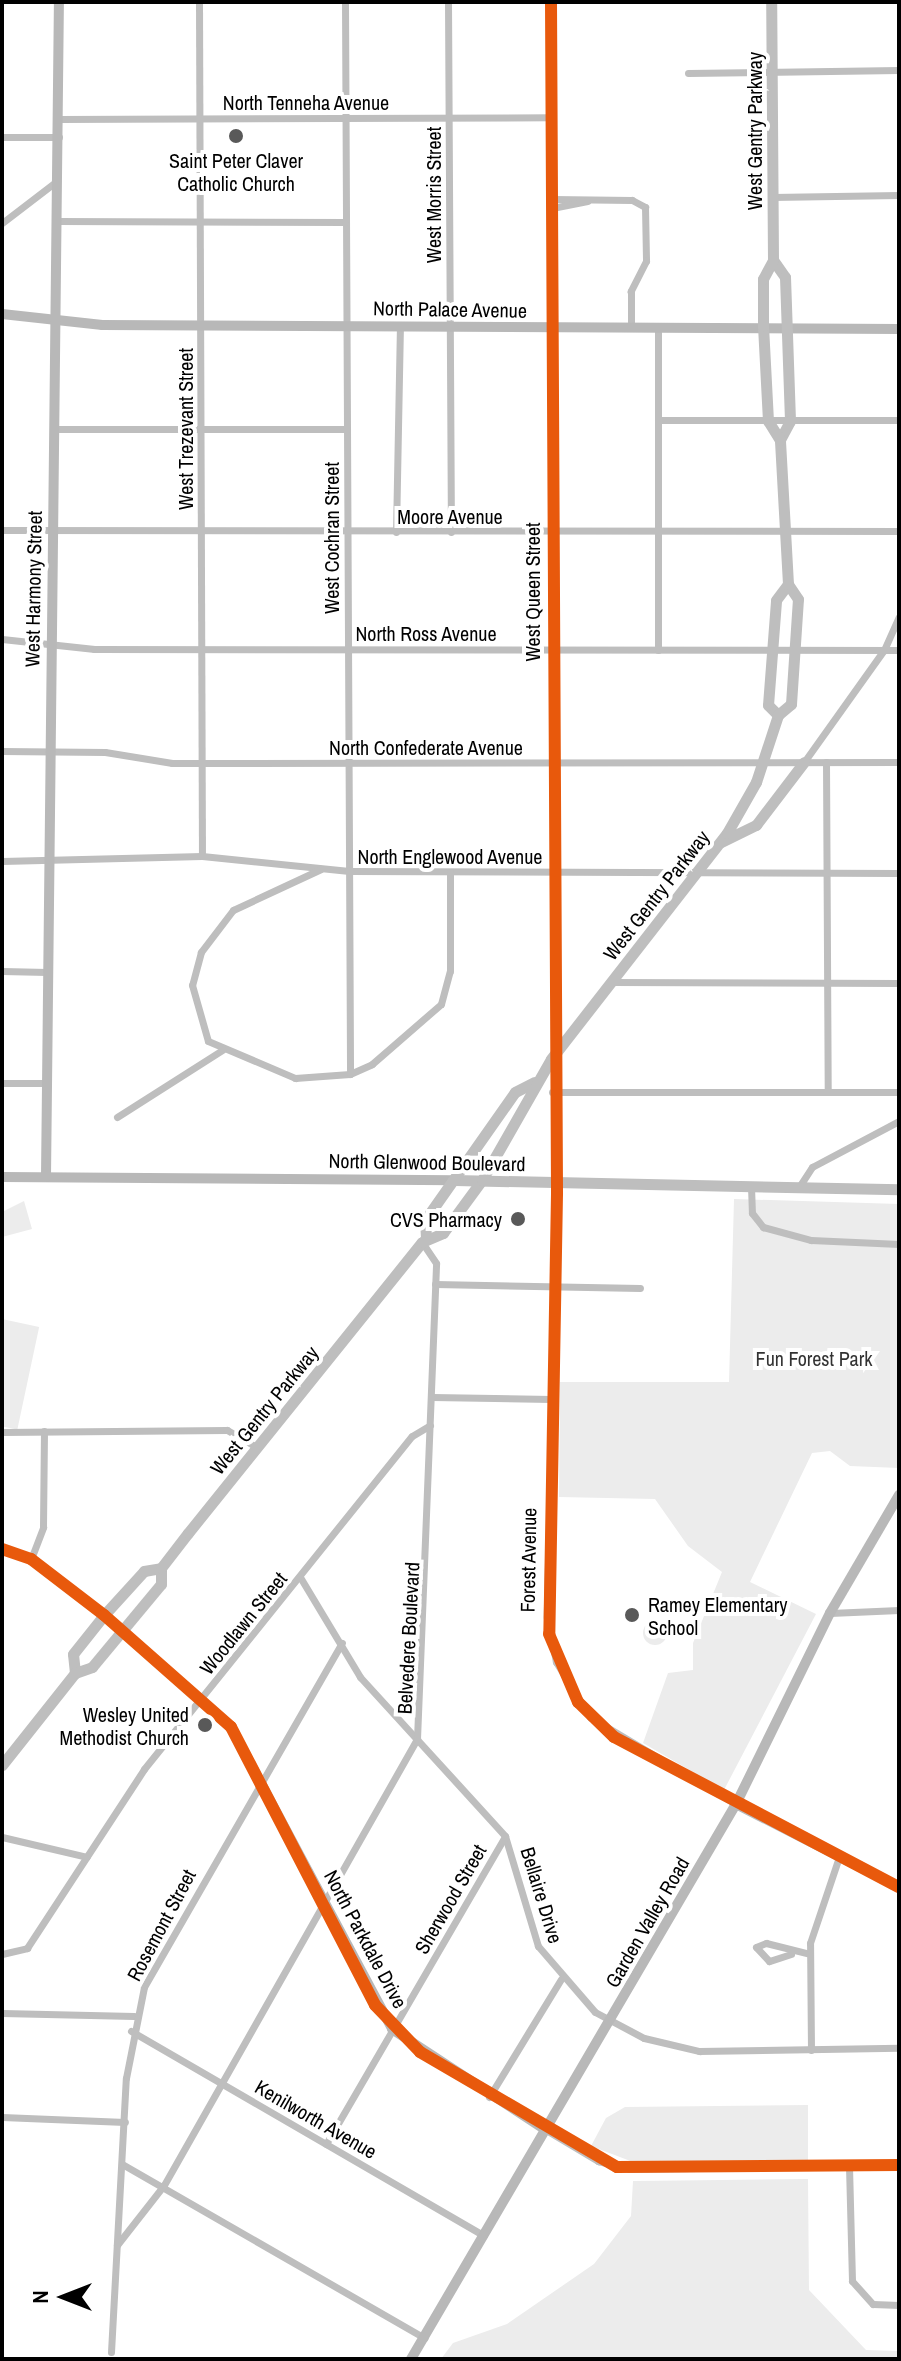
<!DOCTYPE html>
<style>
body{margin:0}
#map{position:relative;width:901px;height:2361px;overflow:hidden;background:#fff;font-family:"Archivo Narrow",sans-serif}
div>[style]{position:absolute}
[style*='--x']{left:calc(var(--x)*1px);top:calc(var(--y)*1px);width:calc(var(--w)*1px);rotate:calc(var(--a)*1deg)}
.green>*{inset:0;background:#ececec;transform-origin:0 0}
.round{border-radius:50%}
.street>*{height:7px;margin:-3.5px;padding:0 3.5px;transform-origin:3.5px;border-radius:3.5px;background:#bebebe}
.secondary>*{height:10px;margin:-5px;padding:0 5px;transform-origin:5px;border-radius:5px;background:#b8b8b8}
.primary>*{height:11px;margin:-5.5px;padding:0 5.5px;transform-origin:5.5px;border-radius:5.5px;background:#bebebe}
.cycleway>*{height:12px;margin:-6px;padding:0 6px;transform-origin:6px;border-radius:6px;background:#e8590c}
.dots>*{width:22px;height:22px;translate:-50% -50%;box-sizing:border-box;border:4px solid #fff;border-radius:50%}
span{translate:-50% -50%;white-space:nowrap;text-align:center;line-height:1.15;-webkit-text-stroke:8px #fff;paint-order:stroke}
.street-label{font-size:20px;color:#000}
.poi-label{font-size:20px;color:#000}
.right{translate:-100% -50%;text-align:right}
.left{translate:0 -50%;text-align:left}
.park-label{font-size:20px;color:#333}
.frame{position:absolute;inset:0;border:4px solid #000;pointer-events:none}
.north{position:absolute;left:24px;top:2257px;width:80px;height:80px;-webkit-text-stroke:6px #fff;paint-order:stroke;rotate:270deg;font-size:22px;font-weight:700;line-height:32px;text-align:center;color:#000}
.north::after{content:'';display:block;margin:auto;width:28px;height:36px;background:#000;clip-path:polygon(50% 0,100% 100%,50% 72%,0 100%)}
</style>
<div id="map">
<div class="green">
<i style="clip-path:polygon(734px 1199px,899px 1204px,899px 1468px,850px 1466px,830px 1451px,812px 1453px,750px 1582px,816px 1614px,724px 1790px,643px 1743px,668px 1673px,693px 1670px,693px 1643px,722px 1572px,688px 1546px,655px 1499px,559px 1497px,560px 1382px,729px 1382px)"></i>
<i style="clip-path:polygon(24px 1201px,32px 1229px,2px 1237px,2px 1212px)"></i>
<i style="left:2px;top:1319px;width:38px;height:105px;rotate:12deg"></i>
<i class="round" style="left:643px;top:1621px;width:24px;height:24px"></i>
<i style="clip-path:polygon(808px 2105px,808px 2161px,633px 2162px,591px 2146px,606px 2118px,625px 2107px)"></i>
<i style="clip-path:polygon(808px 2179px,809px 2290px,866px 2350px,899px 2351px,899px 2359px,441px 2359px,453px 2343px,507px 2324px,594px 2264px,631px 2216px,633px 2181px)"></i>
</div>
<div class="street">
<i style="--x:199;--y:2;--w:854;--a:89.8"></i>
<i style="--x:345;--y:2;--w:1072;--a:89.73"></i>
<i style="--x:448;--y:2;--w:530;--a:89.68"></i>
<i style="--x:551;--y:2;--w:1192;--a:89.71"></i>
<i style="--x:557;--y:1194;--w:423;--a:91.4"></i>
<i style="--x:547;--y:1617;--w:46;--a:78.7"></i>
<i style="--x:556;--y:1662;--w:65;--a:58.3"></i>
<i style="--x:590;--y:1717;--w:170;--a:30.8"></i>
<i style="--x:688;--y:73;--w:211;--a:-0.8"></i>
<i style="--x:59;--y:119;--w:493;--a:-0.2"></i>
<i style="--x:2;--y:137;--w:57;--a:0"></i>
<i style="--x:772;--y:197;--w:127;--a:-0.9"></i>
<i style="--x:552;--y:199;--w:80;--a:0.7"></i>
<i style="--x:632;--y:200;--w:15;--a:28"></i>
<i style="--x:645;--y:207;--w:54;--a:88.9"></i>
<i style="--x:646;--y:261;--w:34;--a:117"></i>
<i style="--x:631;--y:291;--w:35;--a:90"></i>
<i style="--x:552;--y:208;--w:36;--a:-11"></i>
<i style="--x:58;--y:221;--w:287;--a:0.2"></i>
<i style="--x:2;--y:223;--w:69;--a:-37.4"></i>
<i style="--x:658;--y:420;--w:241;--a:0"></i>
<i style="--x:55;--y:429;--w:292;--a:0"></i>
<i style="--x:2;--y:530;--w:897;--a:0.06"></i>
<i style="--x:396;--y:532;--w:206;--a:-88.9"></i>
<i style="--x:2;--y:639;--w:93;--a:6.2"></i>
<i style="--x:94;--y:649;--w:805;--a:0.07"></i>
<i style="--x:658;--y:650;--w:323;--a:-90"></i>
<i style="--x:2;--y:751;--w:103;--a:0.6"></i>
<i style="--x:105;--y:752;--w:68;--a:9.3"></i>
<i style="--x:172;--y:763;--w:727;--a:-0.08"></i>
<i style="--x:804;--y:762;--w:138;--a:-54.5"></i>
<i style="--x:884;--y:650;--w:36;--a:-66"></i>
<i style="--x:826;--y:762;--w:329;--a:89.7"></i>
<i style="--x:2;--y:861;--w:200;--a:-1.4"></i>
<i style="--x:202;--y:856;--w:148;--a:5.8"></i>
<i style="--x:349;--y:871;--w:550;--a:0.21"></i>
<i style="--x:321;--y:869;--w:97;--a:155"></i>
<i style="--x:233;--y:910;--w:53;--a:127.3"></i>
<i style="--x:201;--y:952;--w:34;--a:105"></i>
<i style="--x:192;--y:985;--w:58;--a:74.1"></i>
<i style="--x:208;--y:1041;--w:95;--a:23"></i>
<i style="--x:295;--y:1078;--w:55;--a:-4.2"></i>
<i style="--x:350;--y:1074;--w:24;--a:-24"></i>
<i style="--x:372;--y:1064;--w:91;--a:-41"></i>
<i style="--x:441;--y:1004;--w:34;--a:-75"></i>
<i style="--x:450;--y:971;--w:99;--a:-90"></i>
<i style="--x:2;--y:971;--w:45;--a:1.3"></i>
<i style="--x:612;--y:982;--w:287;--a:0.2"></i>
<i style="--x:2;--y:1083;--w:45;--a:0"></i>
<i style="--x:552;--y:1092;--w:347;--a:0"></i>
<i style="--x:117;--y:1117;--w:125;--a:-32.5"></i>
<i style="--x:751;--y:1186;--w:27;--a:88"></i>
<i style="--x:752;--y:1213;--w:18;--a:52"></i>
<i style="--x:763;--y:1227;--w:50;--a:15.2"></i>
<i style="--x:811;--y:1240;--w:88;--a:2.6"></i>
<i style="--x:799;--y:1187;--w:24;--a:-57"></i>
<i style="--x:812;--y:1167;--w:98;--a:-27.9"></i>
<i style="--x:435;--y:1284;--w:205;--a:1.1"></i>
<i style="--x:432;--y:1397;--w:119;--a:1"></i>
<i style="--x:2;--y:1432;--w:225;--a:-0.5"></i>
<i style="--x:227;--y:1430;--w:34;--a:30"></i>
<i style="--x:2;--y:1549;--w:31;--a:19"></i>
<i style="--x:31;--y:1559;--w:92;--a:37.5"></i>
<i style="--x:31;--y:1559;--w:34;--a:-69"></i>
<i style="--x:43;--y:1527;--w:96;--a:-89.4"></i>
<i style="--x:300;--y:1577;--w:117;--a:59"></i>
<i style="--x:360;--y:1677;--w:215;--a:47.6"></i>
<i style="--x:505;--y:1836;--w:115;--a:73.3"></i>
<i style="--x:538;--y:1946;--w:87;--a:49.2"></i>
<i style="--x:595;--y:2012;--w:55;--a:28"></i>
<i style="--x:644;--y:2038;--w:57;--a:13.3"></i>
<i style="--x:699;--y:2051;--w:200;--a:-0.9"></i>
<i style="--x:830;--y:1613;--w:69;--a:-2.5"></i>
<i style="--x:2;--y:1837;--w:87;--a:13.2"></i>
<i style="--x:2;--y:1954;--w:26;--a:-13"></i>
<i style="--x:27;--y:1948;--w:214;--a:-56.8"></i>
<i style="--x:144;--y:1769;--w:427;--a:-51.2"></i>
<i style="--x:412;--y:1436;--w:21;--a:-31"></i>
<i style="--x:791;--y:1954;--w:23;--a:162"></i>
<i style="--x:769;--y:1961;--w:19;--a:-133"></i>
<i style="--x:756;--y:1947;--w:11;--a:-22"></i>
<i style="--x:766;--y:1943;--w:45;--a:14"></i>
<i style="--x:2;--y:2013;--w:132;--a:1.3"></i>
<i style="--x:131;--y:2031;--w:408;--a:30.1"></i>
<i style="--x:811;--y:2050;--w:107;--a:-90.5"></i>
<i style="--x:810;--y:1943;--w:88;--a:-71.4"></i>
<i style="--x:489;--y:2097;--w:138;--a:-58.6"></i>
<i style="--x:2;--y:2117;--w:123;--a:2.3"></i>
<i style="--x:546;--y:2130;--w:61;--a:30.8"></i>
<i style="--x:598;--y:2161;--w:33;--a:14"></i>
<i style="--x:630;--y:2169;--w:269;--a:-0.9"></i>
<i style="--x:326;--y:2144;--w:356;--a:-59.8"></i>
<i style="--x:122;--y:2164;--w:349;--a:29.9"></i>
<i style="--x:849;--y:2166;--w:115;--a:88.5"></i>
<i style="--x:852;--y:2281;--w:31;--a:48"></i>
<i style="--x:873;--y:2304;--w:26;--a:2"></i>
<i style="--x:117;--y:2245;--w:76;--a:-51.9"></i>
<i style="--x:164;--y:2185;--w:513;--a:-60.44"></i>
<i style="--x:417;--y:1739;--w:476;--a:-87.7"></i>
<i style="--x:436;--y:1263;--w:25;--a:-124"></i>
<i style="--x:111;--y:2352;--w:274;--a:-86.9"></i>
<i style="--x:126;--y:2078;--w:93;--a:-78.8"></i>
<i style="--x:144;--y:1987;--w:397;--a:-60.1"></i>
</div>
<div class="secondary">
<i style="--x:2;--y:314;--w:101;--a:6.3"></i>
<i style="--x:102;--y:325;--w:797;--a:0.29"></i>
<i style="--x:2;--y:1177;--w:453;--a:0.4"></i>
<i style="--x:46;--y:1177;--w:1175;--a:-89.37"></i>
<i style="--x:104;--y:1615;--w:169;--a:41.4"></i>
<i style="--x:231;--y:1727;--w:342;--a:61.9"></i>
<i style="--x:392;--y:2029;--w:184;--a:33.3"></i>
<i style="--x:736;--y:1804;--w:183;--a:27"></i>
<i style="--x:411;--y:2359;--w:643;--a:-59.65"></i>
<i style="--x:736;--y:1804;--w:213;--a:-63.8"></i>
<i style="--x:830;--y:1613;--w:137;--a:-59.7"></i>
</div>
<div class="primary">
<i style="--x:773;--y:260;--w:21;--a:55"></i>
<i style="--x:785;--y:277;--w:144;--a:88"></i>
<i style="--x:790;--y:421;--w:21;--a:118"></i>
<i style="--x:778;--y:715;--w:14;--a:-135"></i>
<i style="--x:768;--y:705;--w:105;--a:-85.6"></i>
<i style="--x:776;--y:600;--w:20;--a:-53"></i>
<i style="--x:721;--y:842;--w:39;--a:-26"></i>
<i style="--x:756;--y:825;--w:79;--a:-52.7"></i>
<i style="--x:455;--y:1180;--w:444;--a:1.2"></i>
<i style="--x:426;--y:1238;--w:18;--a:-93"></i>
<i style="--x:425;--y:1220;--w:156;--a:-54.9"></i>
<i style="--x:515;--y:1092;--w:22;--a:-27"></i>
<i style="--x:75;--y:1673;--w:19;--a:-96"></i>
<i style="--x:73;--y:1654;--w:50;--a:-51.5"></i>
<i style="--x:104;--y:1615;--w:59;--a:-47.7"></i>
<i style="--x:144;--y:1571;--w:17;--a:-10"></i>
<i style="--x:2;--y:1765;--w:117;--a:-51.6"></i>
<i style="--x:75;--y:1673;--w:18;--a:-19"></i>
<i style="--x:92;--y:1667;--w:108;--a:-50.3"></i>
<i style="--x:161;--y:1584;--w:16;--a:-90"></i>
<i style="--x:161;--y:1568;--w:44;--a:-52.4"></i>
<i style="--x:188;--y:1533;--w:373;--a:-51.2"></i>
<i style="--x:422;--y:1242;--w:23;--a:-23"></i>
<i style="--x:443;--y:1233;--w:66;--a:-53.7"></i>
<i style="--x:482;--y:1180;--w:139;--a:-60.3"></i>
<i style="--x:551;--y:1059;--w:286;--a:-52.1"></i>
<i style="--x:727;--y:833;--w:59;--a:-60.4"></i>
<i style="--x:756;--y:782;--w:71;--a:-71.8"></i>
<i style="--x:778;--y:715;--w:17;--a:-40"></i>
<i style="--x:791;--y:704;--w:105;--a:-86.2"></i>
<i style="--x:798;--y:599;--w:18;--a:-124"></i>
<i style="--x:788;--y:584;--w:144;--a:-93.2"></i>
<i style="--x:780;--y:440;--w:22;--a:-122"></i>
<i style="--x:768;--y:421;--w:95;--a:-93"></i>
<i style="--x:763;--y:326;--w:47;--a:-90"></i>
<i style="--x:763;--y:279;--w:21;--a:-62"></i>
<i style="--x:773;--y:260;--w:258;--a:-90.4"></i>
</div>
<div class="cycleway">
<i style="--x:551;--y:2;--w:1192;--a:89.71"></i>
<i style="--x:557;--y:1194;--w:440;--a:91"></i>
<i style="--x:549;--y:1634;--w:74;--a:66.9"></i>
<i style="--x:578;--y:1702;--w:50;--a:44.2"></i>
<i style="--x:614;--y:1737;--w:322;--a:27.8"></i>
<i style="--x:2;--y:1549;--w:31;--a:19"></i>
<i style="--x:31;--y:1559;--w:92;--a:37.5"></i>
<i style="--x:104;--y:1615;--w:169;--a:41.4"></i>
<i style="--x:231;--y:1727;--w:313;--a:62.6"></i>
<i style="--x:375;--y:2005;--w:65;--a:46.2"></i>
<i style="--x:420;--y:2052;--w:228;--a:30.3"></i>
<i style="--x:617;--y:2167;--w:282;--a:-0.4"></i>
</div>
<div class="dots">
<i style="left:236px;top:136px;background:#595959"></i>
<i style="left:518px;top:1219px;background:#595959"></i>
<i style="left:632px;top:1615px;background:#595959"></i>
<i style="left:205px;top:1725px;background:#595959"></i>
</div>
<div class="street-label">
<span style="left:306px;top:102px">North Tenneha Avenue</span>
<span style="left:754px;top:131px;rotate:-90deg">West Gentry Parkway</span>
<span style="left:433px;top:195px;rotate:-90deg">West Morris Street</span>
<span style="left:450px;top:309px;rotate:1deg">North Palace Avenue</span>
<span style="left:185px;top:429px;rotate:-90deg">West Trezevant Street</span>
<span style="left:450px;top:516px">Moore Avenue</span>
<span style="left:331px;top:538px;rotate:-90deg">West Cochran Street</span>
<span style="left:33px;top:589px;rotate:-89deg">West Harmony Street</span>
<span style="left:532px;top:592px;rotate:-90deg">West Queen Street</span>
<span style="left:426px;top:633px">North Ross Avenue</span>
<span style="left:426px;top:747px">North Confederate Avenue</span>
<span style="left:450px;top:856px">North Englewood Avenue</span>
<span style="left:656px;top:895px;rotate:-52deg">West Gentry Parkway</span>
<span style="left:427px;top:1162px;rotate:1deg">North Glenwood Boulevard</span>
<span style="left:264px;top:1410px;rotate:-51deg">West Gentry Parkway</span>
<span style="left:528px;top:1560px;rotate:-89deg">Forest Avenue</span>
<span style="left:243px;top:1623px;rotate:-51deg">Woodlawn Street</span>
<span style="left:408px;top:1638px;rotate:-87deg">Belvedere Boulevard</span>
<span style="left:542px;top:1895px;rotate:73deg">Bellaire Drive</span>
<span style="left:450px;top:1899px;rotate:-60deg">Sherwood Street</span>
<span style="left:647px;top:1922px;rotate:-60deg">Garden Valley Road</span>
<span style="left:161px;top:1925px;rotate:-62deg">Rosemont Street</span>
<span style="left:366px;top:1939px;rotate:62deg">North Parkdale Drive</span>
<span style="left:316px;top:2119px;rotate:30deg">Kenilworth Avenue</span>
</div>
<div class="poi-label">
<span style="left:236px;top:172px">Saint Peter Claver<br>Catholic Church</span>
<span class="right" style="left:502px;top:1219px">CVS Pharmacy</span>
<span class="left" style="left:648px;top:1616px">Ramey Elementary<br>School</span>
<span class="right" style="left:189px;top:1726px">Wesley United<br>Methodist Church</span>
</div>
<div class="park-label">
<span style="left:814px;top:1358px">Fun Forest Park</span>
</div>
<div class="frame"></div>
<div class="north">N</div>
</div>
